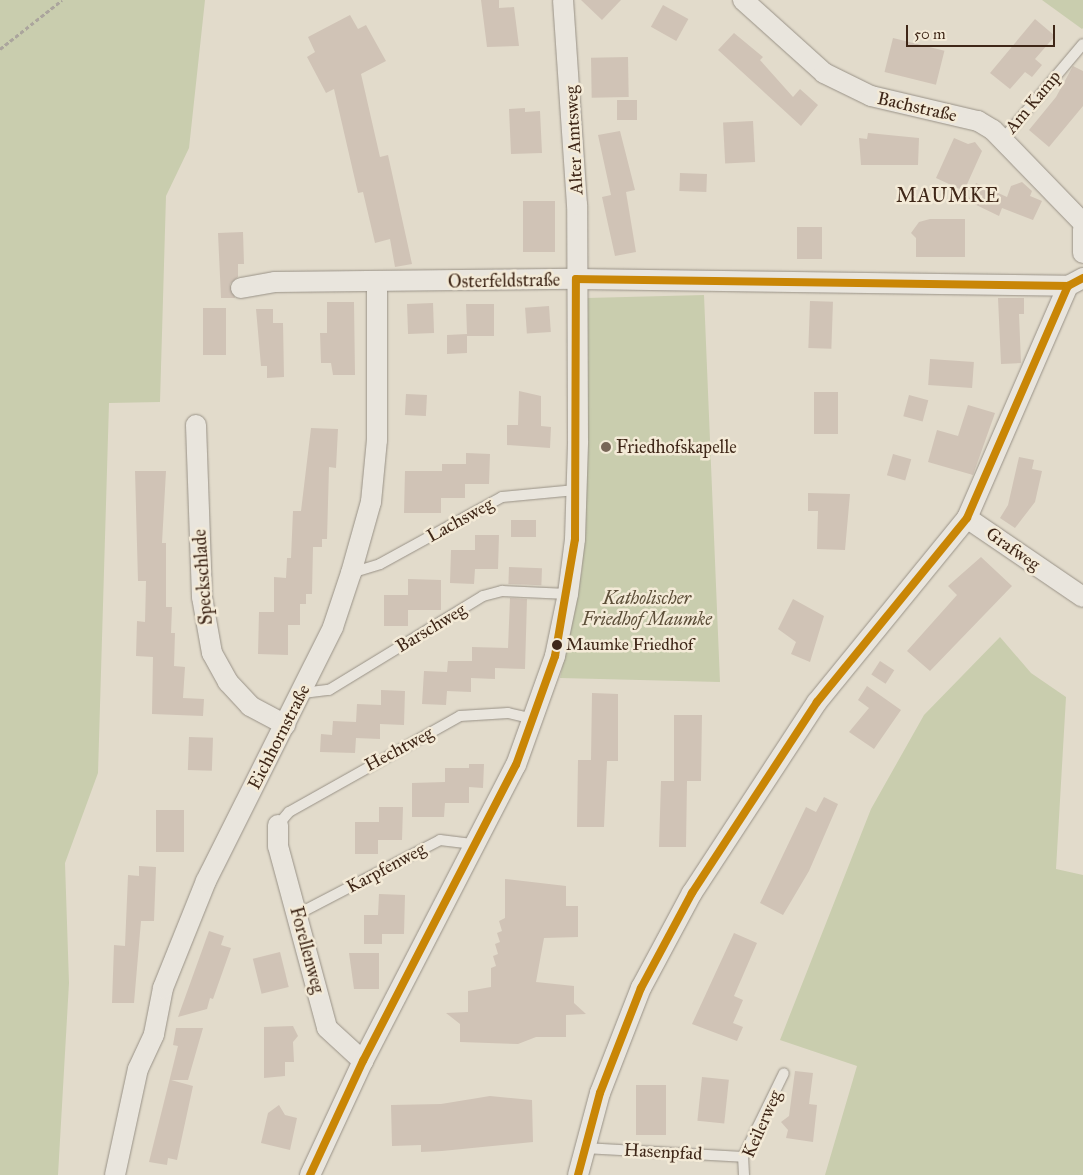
<!DOCTYPE html>
<meta charset="utf-8">
<style>
body{margin:0}
#map{position:relative;width:1083px;height:1175px;overflow:hidden;background:#e2dbcb;font-family:"IM FELL Great Primer",serif}
div>[style]{position:absolute}
[style*='--x']{left:calc(var(--x)*1px);top:calc(var(--y)*1px);width:calc(var(--w)*1px);rotate:calc(var(--a)*1deg)}
.green>*{inset:0;background:#c9cdae}
.building>*{inset:0;background:#d0c3b6;transform-origin:0 0}
.path>*{height:3px;margin-top:-1.5px;transform-origin:0;background:repeating-linear-gradient(90deg,#aba59d 0 4px,transparent 0 6.5px)}
.roads{filter:drop-shadow(0 0 1px #999287) drop-shadow(0 0 1px #999287)}
.service>*{height:10px;margin:-5px;padding:0 5px;transform-origin:5px;border-radius:5px;background:#e9e5dd}
.minor>*{height:20px;margin:-10px;padding:0 10px;transform-origin:10px;border-radius:10px;background:#e9e5dd}
.bus-1>*{height:8px;margin:-4px;padding:0 4px;transform-origin:4px;border-radius:4px;background:#c98606}
.dots>*{width:14px;height:14px;translate:-50% -50%;box-sizing:border-box;border:2px solid #f3ead7;border-radius:50%}
span{translate:-50% -50%;white-space:nowrap;text-align:center;line-height:1.15;-webkit-text-stroke:5px #f3ead7;paint-order:stroke}
.bus-label{font-size:17px;color:#3f2718}
.left{translate:0 -50%;text-align:left}
.street-label{font-size:18px;color:#3f2718}
.poi-label{font-size:18px;color:#3f2718}
.park-label{font-size:18px;color:#5c4e38;font-style:italic}
.quarter-label{font-size:20px;color:#3f2718;letter-spacing:1px}
.scale{position:absolute;left:906px;top:25px;width:149px;height:22px;box-sizing:border-box;border:2px solid #3f2718;border-top:0;padding-left:6px;font-size:15px;line-height:18px;white-space:nowrap;color:#3f2718;-webkit-text-stroke:4px #f3ead7;paint-order:stroke}
</style>
<div id="map">
<div class="green">
<i style="clip-path:polygon(0 0,205px 0,189px 148px,166px 196px,160px 402px,109px 403px,98px 773px,65px 863px,69px 983px,58px 1175px,0 1175px)"></i>
<i style="clip-path:polygon(1042px 0,1083px 0,1083px 28px,1082px 29px)"></i>
<i style="clip-path:polygon(704px 295px,720px 682px,560px 678px,582px 570px,587px 298px)"></i>
<i style="clip-path:polygon(1000px 637px,1031px 673px,1066px 697px,1056px 869px,1083px 875px,1083px 1175px,825px 1175px,857px 1066px,780px 1040px,871px 809px,924px 715px)"></i>
</div>
<div class="building">
<i style="clip-path:polygon(481px 0,499px 0,499px 8px,514px 7px,519px 46px,487px 47px)"></i>
<i style="clip-path:polygon(581px 0,621px 0,602px 20px)"></i>
<i style="left:663px;top:5px;width:29px;height:25px;rotate:29deg"></i>
<i style="clip-path:polygon(350px 15px,358px 29px,366px 25px,386px 61px,361px 74px,380px 157px,388px 155px,412px 264px,395px 267px,390px 239px,375px 243px,363px 192px,358px 193px,334px 89px,326px 93px,307px 57px,315px 52px,308px 37px)"></i>
<i style="clip-path:polygon(1035px 19px,1055px 36px,1035px 59px,1042px 65px,1032px 77px,1025px 72px,1010px 89px,990px 73px)"></i>
<i style="clip-path:polygon(734px 33px,763px 57px,760px 60px,793px 97px,800px 89px,818px 105px,801px 126px,718px 50px)"></i>
<i style="left:893px;top:38px;width:53px;height:35px;rotate:14deg"></i>
<i style="left:628px;top:57px;width:40px;height:37px;rotate:89deg"></i>
<i style="clip-path:polygon(1073px 66px,1083px 71px,1083px 106px,1049px 147px,1029px 130px,1056px 97px)"></i>
<i style="left:617px;top:100px;width:20px;height:20px"></i>
<i style="clip-path:polygon(525px 108px,525px 112px,540px 111px,542px 153px,511px 154px,509px 109px)"></i>
<i style="left:753px;top:121px;width:41px;height:30px;rotate:87deg"></i>
<i style="clip-path:polygon(620px 131px,635px 190px,626px 192px,636px 252px,615px 256px,602px 197px,611px 195px,598px 135px)"></i>
<i style="clip-path:polygon(868px 133px,919px 138px,918px 165px,861px 165px,859px 138px,867px 139px)"></i>
<i style="clip-path:polygon(954px 138px,968px 144px,975px 142px,982px 151px,964px 191px,936px 178px)"></i>
<i style="left:680px;top:173px;width:27px;height:18px;rotate:2deg"></i>
<i style="clip-path:polygon(1022px 182px,1032px 191px,1030px 196px,1042px 201px,1033px 220px,1002px 208px,999px 216px,968px 201px,976px 183px,1007px 197px,1011px 186px)"></i>
<i style="left:523px;top:201px;width:32px;height:51px"></i>
<i style="clip-path:polygon(930px 219px,965px 219px,965px 257px,916px 257px,916px 238px,911px 233px,919px 222px)"></i>
<i style="left:797px;top:227px;width:25px;height:32px"></i>
<i style="clip-path:polygon(243px 232px,244px 264px,238px 264px,238px 277px,230px 284px,235px 298px,221px 298px,218px 233px)"></i>
<i style="clip-path:polygon(998px 298px,1024px 298px,1024px 314px,1019px 314px,1021px 363px,1001px 364px)"></i>
<i style="left:810px;top:301px;width:23px;height:47px;rotate:2deg"></i>
<i style="clip-path:polygon(327px 302px,354px 302px,355px 375px,333px 375px,331px 363px,321px 363px,320px 333px,327px 333px)"></i>
<i style="left:433px;top:303px;width:30px;height:26px;rotate:88deg"></i>
<i style="clip-path:polygon(466px 304px,494px 304px,494px 336px,467px 336px,467px 353px,447px 354px,447px 335px,467px 334px)"></i>
<i style="left:549px;top:306px;width:26px;height:24px;rotate:86deg"></i>
<i style="left:203px;top:308px;width:23px;height:47px"></i>
<i style="clip-path:polygon(256px 309px,273px 309px,273px 323px,283px 323px,284px 377px,267px 378px,267px 366px,261px 366px)"></i>
<i style="left:930px;top:359px;width:44px;height:26px;rotate:4deg"></i>
<i style="clip-path:polygon(519px 391px,541px 396px,541px 426px,551px 427px,550px 448px,507px 445px,507px 425px,518px 425px)"></i>
<i style="left:814px;top:392px;width:24px;height:42px"></i>
<i style="left:406px;top:394px;width:21px;height:21px;rotate:3deg"></i>
<i style="left:909px;top:395px;width:20px;height:22px;rotate:15deg"></i>
<i style="clip-path:polygon(968px 405px,995px 413px,973px 475px,928px 462px,937px 430px,958px 436px)"></i>
<i style="clip-path:polygon(311px 428px,338px 429px,336px 468px,329px 467px,327px 539px,322px 539px,322px 547px,313px 547px,312px 594px,306px 594px,306px 604px,300px 604px,300px 625px,288px 625px,288px 655px,258px 654px,259px 612px,274px 612px,274px 577px,286px 578px,287px 558px,291px 558px,293px 511px,301px 511px)"></i>
<i style="clip-path:polygon(466px 453px,490px 454px,489px 484px,465px 484px,465px 498px,441px 498px,441px 513px,404px 513px,405px 471px,442px 471px,442px 464px,466px 464px)"></i>
<i style="left:893px;top:454px;width:19px;height:22px;rotate:16deg"></i>
<i style="clip-path:polygon(1019px 457px,1034px 460px,1032px 469px,1042px 471px,1035px 502px,1015px 528px,1000px 518px,1008px 505px)"></i>
<i style="clip-path:polygon(135px 471px,166px 471px,162px 543px,166px 543px,166px 607px,172px 607px,171px 633px,175px 633px,174px 666px,185px 667px,183px 698px,204px 699px,203px 716px,152px 714px,153px 657px,136px 656px,137px 621px,145px 622px,146px 581px,138px 581px)"></i>
<i style="clip-path:polygon(808px 493px,850px 494px,845px 550px,817px 549px,818px 511px,808px 511px)"></i>
<i style="left:511px;top:520px;width:25px;height:17px"></i>
<i style="clip-path:polygon(475px 535px,499px 535px,498px 569px,475px 569px,474px 584px,450px 583px,451px 550px,475px 550px)"></i>
<i style="clip-path:polygon(981px 557px,1012px 586px,930px 671px,907px 651px,957px 595px,948px 586px)"></i>
<i style="left:509px;top:567px;width:33px;height:17px;rotate:2deg"></i>
<i style="clip-path:polygon(408px 579px,441px 580px,441px 610px,408px 610px,408px 626px,384px 626px,384px 595px,408px 595px)"></i>
<i style="clip-path:polygon(510px 598px,527px 599px,525px 669px,495px 668px,495px 679px,471px 678px,471px 692px,447px 691px,446px 705px,422px 704px,424px 671px,447px 672px,448px 661px,472px 661px,472px 647px,508px 648px)"></i>
<i style="clip-path:polygon(793px 599px,824px 616px,810px 662px,791px 654px,796px 642px,778px 629px)"></i>
<i style="left:880px;top:661px;width:17px;height:16px;rotate:33deg"></i>
<i style="clip-path:polygon(867px 686px,901px 710px,874px 749px,849px 732px,869px 708px,858px 700px)"></i>
<i style="clip-path:polygon(381px 690px,405px 691px,404px 725px,380px 724px,380px 739px,356px 738px,355px 753px,320px 752px,321px 734px,332px 735px,333px 721px,356px 722px,357px 704px,381px 705px)"></i>
<i style="clip-path:polygon(592px 693px,618px 694px,618px 761px,607px 761px,604px 827px,577px 827px,578px 760px,591px 760px)"></i>
<i style="clip-path:polygon(674px 715px,702px 715px,701px 781px,687px 781px,686px 847px,659px 847px,661px 781px,674px 781px)"></i>
<i style="left:189px;top:737px;width:24px;height:33px;rotate:2deg"></i>
<i style="clip-path:polygon(469px 764px,484px 764px,483px 788px,469px 787px,469px 803px,445px 803px,444px 817px,412px 817px,412px 783px,445px 782px,445px 768px,469px 768px)"></i>
<i style="clip-path:polygon(824px 797px,838px 804px,809px 871px,783px 915px,760px 903px,806px 807px,816px 812px)"></i>
<i style="clip-path:polygon(379px 807px,403px 807px,402px 840px,378px 840px,378px 854px,355px 854px,355px 822px,379px 822px)"></i>
<i style="left:156px;top:810px;width:28px;height:42px"></i>
<i style="clip-path:polygon(139px 866px,156px 867px,154px 921px,141px 921px,134px 1003px,112px 1003px,114px 945px,125px 946px,128px 875px,139px 876px)"></i>
<i style="clip-path:polygon(505px 879px,566px 886px,566px 906px,578px 906px,578px 937px,544px 938px,536px 982px,574px 986px,574px 1003px,586px 1014px,566px 1015px,566px 1037px,536px 1037px,518px 1044px,460px 1042px,460px 1024px,446px 1013px,468px 1012px,468px 991px,491px 987px,491px 968px,496px 966px,493px 956px,498px 954px,495px 944px,500px 942px,497px 933px,502px 931px,499px 921px,505px 918px)"></i>
<i style="clip-path:polygon(379px 894px,405px 895px,404px 934px,382px 934px,382px 944px,364px 944px,364px 915px,378px 915px)"></i>
<i style="clip-path:polygon(209px 931px,224px 936px,221px 945px,231px 948px,213px 999px,210px 998px,207px 1009px,178px 1017px)"></i>
<i style="clip-path:polygon(734px 933px,757px 943px,734px 996px,743px 1000px,733px 1023px,743px 1027px,737px 1041px,692px 1024px)"></i>
<i style="left:280px;top:952px;width:36px;height:28px;rotate:76deg"></i>
<i style="clip-path:polygon(349px 953px,379px 953px,379px 989px,354px 989px)"></i>
<i style="clip-path:polygon(293px 1026px,298px 1036px,293px 1042px,294px 1062px,285px 1062px,285px 1076px,264px 1078px,264px 1027px)"></i>
<i style="clip-path:polygon(176px 1028px,203px 1028px,188px 1080px,171px 1080px,193px 1086px,177px 1160px,168px 1158px,167px 1165px,149px 1162px,178px 1046px,173px 1045px)"></i>
<i style="clip-path:polygon(795px 1071px,813px 1073px,809px 1104px,817px 1105px,813px 1142px,786px 1138px,788px 1130px,781px 1122px,789px 1116px)"></i>
<i style="left:702px;top:1077px;width:27px;height:44px;rotate:6deg"></i>
<i style="left:636px;top:1085px;width:30px;height:50px"></i>
<i style="clip-path:polygon(490px 1096px,532px 1100px,533px 1142px,442px 1151px,421px 1152px,421px 1145px,392px 1146px,391px 1105px,441px 1104px)"></i>
<i style="clip-path:polygon(279px 1105px,285px 1115px,297px 1118px,290px 1150px,261px 1143px,268px 1113px)"></i>
</div>
<div class="path">
<i style="--x:0;--y:49;--w:79;--a:-38.3"></i>
</div>
<div class="roads">
<div class="service">
<i style="--x:1003;--y:139;--w:124;--a:-49.9"></i>
<i style="--x:351;--y:573;--w:30;--a:-17"></i>
<i style="--x:380;--y:564;--w:139;--a:-28.8"></i>
<i style="--x:502;--y:497;--w:74;--a:-5.4"></i>
<i style="--x:303;--y:693;--w:26;--a:-7"></i>
<i style="--x:329;--y:690;--w:180;--a:-31.4"></i>
<i style="--x:483;--y:596;--w:20;--a:-15"></i>
<i style="--x:502;--y:591;--w:66;--a:2.6"></i>
<i style="--x:278;--y:825;--w:17;--a:-50"></i>
<i style="--x:289;--y:812;--w:196;--a:-29.3"></i>
<i style="--x:460;--y:716;--w:48;--a:-3.6"></i>
<i style="--x:508;--y:713;--w:27;--a:13"></i>
<i style="--x:298;--y:914;--w:160;--a:-27.5"></i>
<i style="--x:440;--y:840;--w:38;--a:7"></i>
<i style="--x:584;--y:1148;--w:159;--a:3.2"></i>
<i style="--x:744;--y:1175;--w:18;--a:-93"></i>
<i style="--x:743;--y:1157;--w:93;--a:-64"></i>
</div>
<div class="minor">
<i style="--x:743;--y:0;--w:109;--a:42"></i>
<i style="--x:824;--y:73;--w:52;--a:26.1"></i>
<i style="--x:871;--y:96;--w:110;--a:13.2"></i>
<i style="--x:978;--y:121;--w:17;--a:31"></i>
<i style="--x:993;--y:130;--w:129;--a:45.9"></i>
<i style="--x:1083;--y:229;--w:24;--a:90"></i>
<i style="--x:241;--y:288;--w:35;--a:-10"></i>
<i style="--x:275;--y:282;--w:301;--a:-0.6"></i>
<i style="--x:576;--y:279;--w:492;--a:0.8"></i>
<i style="--x:196;--y:425;--w:172;--a:88"></i>
<i style="--x:202;--y:597;--w:57;--a:79.9"></i>
<i style="--x:212;--y:653;--w:33;--a:61"></i>
<i style="--x:228;--y:682;--w:33;--a:47"></i>
<i style="--x:250;--y:706;--w:40;--a:28"></i>
<i style="--x:967;--y:518;--w:140;--a:34.3"></i>
<i style="--x:278;--y:825;--w:21;--a:90"></i>
<i style="--x:278;--y:846;--w:188;--a:74.9"></i>
<i style="--x:327;--y:1028;--w:49;--a:42.5"></i>
<i style="--x:115;--y:1175;--w:108;--a:-77.8"></i>
<i style="--x:138;--y:1069;--w:38;--a:-65"></i>
<i style="--x:154;--y:1034;--w:47;--a:-78.9"></i>
<i style="--x:163;--y:988;--w:115;--a:-68.1"></i>
<i style="--x:206;--y:881;--w:284;--a:-63.4"></i>
<i style="--x:333;--y:627;--w:57;--a:-71.6"></i>
<i style="--x:351;--y:573;--w:74;--a:-74.3"></i>
<i style="--x:371;--y:502;--w:62;--a:-84.5"></i>
<i style="--x:377;--y:440;--w:156;--a:-90"></i>
<i style="--x:310;--y:1175;--w:126;--a:-65.1"></i>
<i style="--x:363;--y:1061;--w:333;--a:-62.7"></i>
<i style="--x:516;--y:765;--w:116;--a:-70.3"></i>
<i style="--x:555;--y:656;--w:63;--a:-78.2"></i>
<i style="--x:568;--y:594;--w:55;--a:-82.7"></i>
<i style="--x:575;--y:539;--w:98;--a:-88.2"></i>
<i style="--x:578;--y:441;--w:236;--a:-90.2"></i>
<i style="--x:577;--y:205;--w:205;--a:-93.9"></i>
<i style="--x:578;--y:1175;--w:85;--a:-75"></i>
<i style="--x:600;--y:1093;--w:113;--a:-68.7"></i>
<i style="--x:641;--y:988;--w:108;--a:-61.8"></i>
<i style="--x:692;--y:893;--w:228;--a:-56.8"></i>
<i style="--x:817;--y:702;--w:237;--a:-50.8"></i>
<i style="--x:967;--y:518;--w:253;--a:-66.5"></i>
<i style="--x:1068;--y:286;--w:17;--a:-28"></i>
</div>
</div>
<div class="bus-1">
<i style="--x:576;--y:279;--w:492;--a:0.8"></i>
<i style="--x:310;--y:1175;--w:126;--a:-65.1"></i>
<i style="--x:363;--y:1061;--w:333;--a:-62.7"></i>
<i style="--x:516;--y:765;--w:116;--a:-70.3"></i>
<i style="--x:555;--y:656;--w:119;--a:-80.3"></i>
<i style="--x:575;--y:539;--w:260;--a:-89.8"></i>
<i style="--x:578;--y:1175;--w:85;--a:-75"></i>
<i style="--x:600;--y:1093;--w:113;--a:-68.7"></i>
<i style="--x:641;--y:988;--w:108;--a:-61.8"></i>
<i style="--x:692;--y:893;--w:228;--a:-56.8"></i>
<i style="--x:817;--y:702;--w:237;--a:-50.8"></i>
<i style="--x:967;--y:518;--w:253;--a:-66.5"></i>
<i style="--x:1068;--y:286;--w:17;--a:-28"></i>
</div>
<div class="dots">
<i style="left:606px;top:447px;background:#786657"></i>
<i style="left:557px;top:645px;background:#3f2718"></i>
</div>
<div class="bus-label">
<span class="left" style="left:566px;top:645px">Maumke Friedhof</span>
</div>
<div class="street-label">
<span style="left:1033px;top:102px;rotate:-50deg">Am Kamp</span>
<span style="left:917px;top:107px;rotate:13deg">Bachstraße</span>
<span style="left:574px;top:140px;rotate:-93deg">Alter Amtsweg</span>
<span style="left:504px;top:281px;rotate:-1deg">Osterfeldstraße</span>
<span style="left:460px;top:520px;rotate:-29deg">Lachsweg</span>
<span style="left:1013px;top:549px;rotate:35deg">Grafweg</span>
<span style="left:203px;top:577px;rotate:-94deg">Speckschlade</span>
<span style="left:431px;top:628px;rotate:-31deg">Barschweg</span>
<span style="left:279px;top:737px;rotate:-63deg">Eichhornstraße</span>
<span style="left:399px;top:749px;rotate:-28deg">Hechtweg</span>
<span style="left:386px;top:868px;rotate:-28deg">Karpfenweg</span>
<span style="left:307px;top:950px;rotate:75deg">Forellenweg</span>
<span style="left:762px;top:1124px;rotate:-66deg">Keilerweg</span>
<span style="left:663px;top:1152px;rotate:3deg">Hasenpfad</span>
</div>
<div class="poi-label">
<span class="left" style="left:616px;top:447px">Friedhofskapelle</span>
</div>
<div class="park-label">
<span style="left:647px;top:609px">Katholischer<br>Friedhof Maumke</span>
</div>
<div class="quarter-label">
<span style="left:948px;top:195px">MAUMKE</span>
</div>
<div class="scale">50 m</div>
</div>
